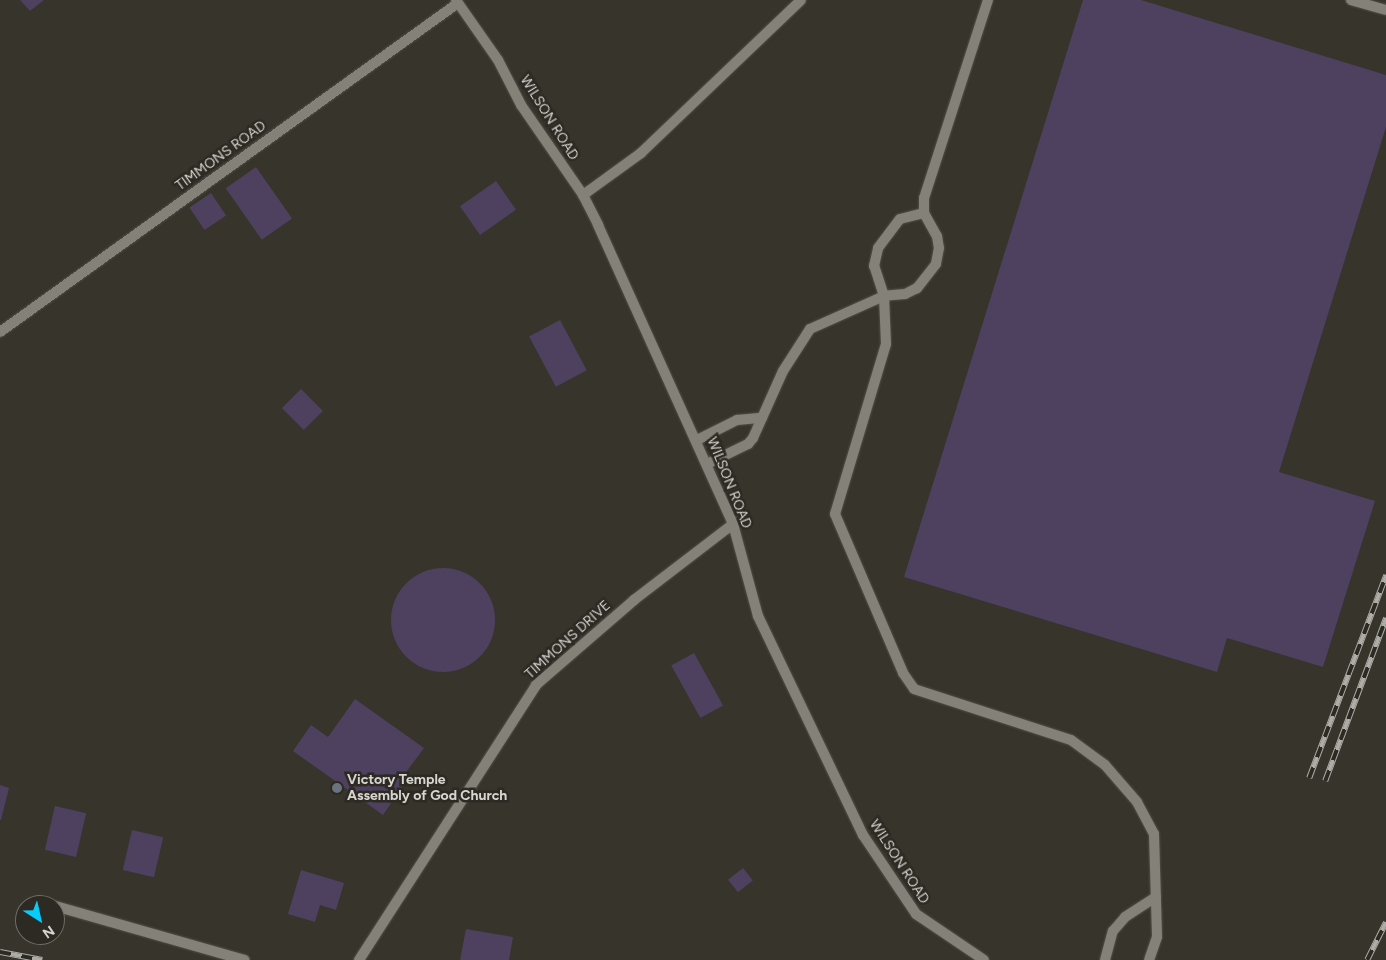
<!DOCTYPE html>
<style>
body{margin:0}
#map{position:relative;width:1386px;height:960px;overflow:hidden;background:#36342b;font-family:Figtree,sans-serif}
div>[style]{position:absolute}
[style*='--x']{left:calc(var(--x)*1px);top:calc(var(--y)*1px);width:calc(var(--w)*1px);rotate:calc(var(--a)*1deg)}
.building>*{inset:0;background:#4e405f;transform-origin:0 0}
.round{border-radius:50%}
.roads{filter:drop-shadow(0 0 1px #524f49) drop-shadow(0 0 1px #524f49)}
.service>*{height:10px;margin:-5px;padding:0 5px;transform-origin:5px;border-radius:5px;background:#848278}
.minor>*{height:10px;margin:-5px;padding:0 5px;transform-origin:5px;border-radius:5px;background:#848278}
.rail>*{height:5.5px;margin-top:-2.75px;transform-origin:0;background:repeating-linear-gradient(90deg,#2c2a22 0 11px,#adaca6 0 22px);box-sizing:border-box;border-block:1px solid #adaca6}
.dots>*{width:14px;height:14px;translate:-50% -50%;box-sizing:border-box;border:2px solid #2c2a22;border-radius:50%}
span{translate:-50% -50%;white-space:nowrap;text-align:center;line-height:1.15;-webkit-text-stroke:5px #2c2a22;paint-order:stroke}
.street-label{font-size:14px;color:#d6d5d0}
.poi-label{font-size:14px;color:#d6d5d0;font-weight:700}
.left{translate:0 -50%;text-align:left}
.north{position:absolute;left:15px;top:895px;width:50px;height:50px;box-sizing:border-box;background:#2c2a22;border:1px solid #706e68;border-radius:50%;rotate:145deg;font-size:14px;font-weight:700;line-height:20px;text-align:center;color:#d6d5d0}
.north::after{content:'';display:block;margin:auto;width:18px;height:22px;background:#07cbf9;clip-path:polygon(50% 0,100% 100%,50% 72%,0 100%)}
</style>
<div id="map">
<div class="building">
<i style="clip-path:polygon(20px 0,44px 0,30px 11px)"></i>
<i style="clip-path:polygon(1083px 0,1141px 0,1386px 75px,1386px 127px,1279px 472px,1375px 501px,1323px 667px,1227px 638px,1217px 672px,904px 577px)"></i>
<i style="left:256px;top:167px;width:63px;height:37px;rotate:55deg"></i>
<i style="left:496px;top:181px;width:35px;height:44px;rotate:55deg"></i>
<i style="left:211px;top:193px;width:27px;height:26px;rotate:56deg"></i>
<i style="left:560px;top:320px;width:57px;height:35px;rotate:62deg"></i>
<i style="left:301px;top:389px;width:31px;height:27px;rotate:45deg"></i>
<i class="round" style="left:391px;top:568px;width:104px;height:104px"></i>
<i style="left:694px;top:653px;width:60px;height:26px;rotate:61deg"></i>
<i style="clip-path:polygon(355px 699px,424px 748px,401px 779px,406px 782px,383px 815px,293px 751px,311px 725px,328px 737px)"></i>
<i style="clip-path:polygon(0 785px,9px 788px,1px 820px,0 820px)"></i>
<i style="left:55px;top:806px;width:32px;height:45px;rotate:13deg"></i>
<i style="left:132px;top:830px;width:32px;height:41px;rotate:13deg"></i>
<i style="left:743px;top:868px;width:16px;height:19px;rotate:52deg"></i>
<i style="clip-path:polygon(301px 870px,344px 883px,336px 910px,320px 905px,315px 922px,288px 914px)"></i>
<i style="clip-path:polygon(466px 929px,513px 937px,509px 960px,460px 960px)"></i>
</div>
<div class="roads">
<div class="service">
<i style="--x:988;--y:0;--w:208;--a:107.9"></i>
<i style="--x:924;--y:198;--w:15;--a:90"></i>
<i style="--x:924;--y:213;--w:26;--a:61"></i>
<i style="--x:937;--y:236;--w:12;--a:81"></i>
<i style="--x:939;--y:248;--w:16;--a:101"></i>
<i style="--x:936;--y:264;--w:31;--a:128"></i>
<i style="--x:917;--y:288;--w:13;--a:153"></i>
<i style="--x:905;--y:294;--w:21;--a:175"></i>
<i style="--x:884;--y:296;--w:48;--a:87.6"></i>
<i style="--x:886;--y:344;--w:177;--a:106.7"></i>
<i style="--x:835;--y:514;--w:173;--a:66.8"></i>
<i style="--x:903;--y:673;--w:19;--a:55"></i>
<i style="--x:914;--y:689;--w:165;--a:18"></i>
<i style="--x:1071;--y:740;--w:42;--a:36.3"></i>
<i style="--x:1105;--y:765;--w:49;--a:49.1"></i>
<i style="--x:1137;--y:802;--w:36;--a:62"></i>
<i style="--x:1154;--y:834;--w:103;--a:88.3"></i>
<i style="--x:1157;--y:937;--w:24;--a:109"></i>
<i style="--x:1351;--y:0;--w:36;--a:16"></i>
<i style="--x:583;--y:195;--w:72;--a:-35.9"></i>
<i style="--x:641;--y:153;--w:221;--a:-43.7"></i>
<i style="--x:697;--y:440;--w:45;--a:-26.6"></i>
<i style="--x:737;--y:420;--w:25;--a:-5"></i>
<i style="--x:707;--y:464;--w:46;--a:-26"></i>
<i style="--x:748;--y:444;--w:8;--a:-50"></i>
<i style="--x:753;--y:438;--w:73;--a:-65.9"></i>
<i style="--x:783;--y:371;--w:50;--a:-57.3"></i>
<i style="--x:810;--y:329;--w:81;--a:-24"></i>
<i style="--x:884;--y:296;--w:32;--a:-108"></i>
<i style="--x:874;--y:266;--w:18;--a:-77"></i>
<i style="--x:878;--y:248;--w:36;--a:-53"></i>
<i style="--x:900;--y:219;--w:25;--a:-14"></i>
<i style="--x:1105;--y:960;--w:30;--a:-75"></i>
<i style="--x:1113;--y:931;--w:18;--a:-49"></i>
<i style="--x:1125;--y:917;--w:37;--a:-33"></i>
</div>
<div class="minor">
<i style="--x:456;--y:0;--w:73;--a:55"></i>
<i style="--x:498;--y:60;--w:51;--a:62.9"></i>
<i style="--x:521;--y:105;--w:109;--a:55.4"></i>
<i style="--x:583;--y:195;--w:34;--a:63"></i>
<i style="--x:598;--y:225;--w:328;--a:65.7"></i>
<i style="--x:733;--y:524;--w:95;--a:74.8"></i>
<i style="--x:758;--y:616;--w:243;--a:64.4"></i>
<i style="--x:863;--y:835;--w:95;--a:56.1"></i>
<i style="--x:916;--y:914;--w:82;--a:34.1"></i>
<i style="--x:0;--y:332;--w:564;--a:-35.69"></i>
<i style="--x:55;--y:906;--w:197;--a:15.9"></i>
<i style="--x:359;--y:960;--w:327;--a:-57.2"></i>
<i style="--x:536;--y:685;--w:130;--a:-40.9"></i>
<i style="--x:634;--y:600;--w:125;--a:-37.5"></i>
</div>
</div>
<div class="rail">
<i style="--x:1309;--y:778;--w:217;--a:-69.2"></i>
<i style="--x:1325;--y:781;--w:174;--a:-69.5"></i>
<i style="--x:0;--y:952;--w:43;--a:10.8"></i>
<i style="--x:1367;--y:960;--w:42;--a:-63.4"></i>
</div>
<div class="dots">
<i style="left:337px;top:788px;background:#6b7280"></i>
</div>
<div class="street-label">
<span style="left:549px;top:118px;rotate:58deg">WILSON ROAD</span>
<span style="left:221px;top:156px;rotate:-36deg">TIMMONS ROAD</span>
<span style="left:729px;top:483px;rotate:68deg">WILSON ROAD</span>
<span style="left:568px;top:640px;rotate:-42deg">TIMMONS DRIVE</span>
<span style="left:899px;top:862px;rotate:57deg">WILSON ROAD</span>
</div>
<div class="poi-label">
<span class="left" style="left:347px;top:788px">Victory Temple<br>Assembly of God Church</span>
</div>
<div class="north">N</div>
</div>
